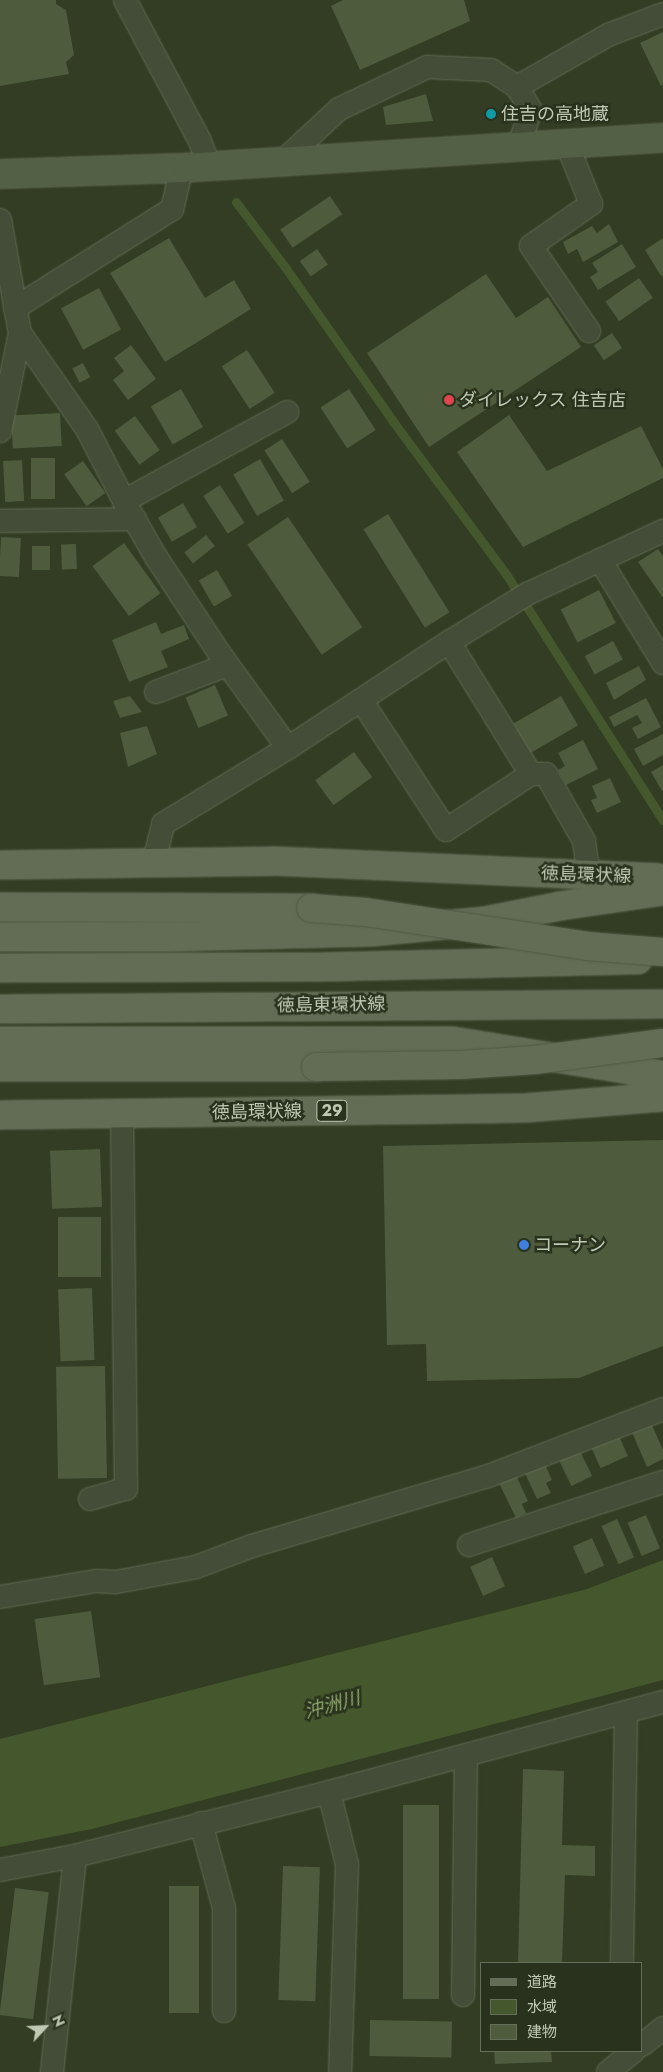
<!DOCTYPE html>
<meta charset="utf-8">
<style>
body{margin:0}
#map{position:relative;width:663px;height:2072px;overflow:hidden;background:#323d23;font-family:Jost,"Noto Sans JP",sans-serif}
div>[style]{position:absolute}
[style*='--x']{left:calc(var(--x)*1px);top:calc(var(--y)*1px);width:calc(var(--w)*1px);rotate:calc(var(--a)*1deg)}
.water>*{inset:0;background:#45572c}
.stream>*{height:9px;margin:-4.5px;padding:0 4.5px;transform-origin:4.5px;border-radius:4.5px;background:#45572c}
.building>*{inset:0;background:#4e5b3d;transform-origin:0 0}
.roads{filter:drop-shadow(0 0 1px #626b55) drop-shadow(0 0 1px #626b55)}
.street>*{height:22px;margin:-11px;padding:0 11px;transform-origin:11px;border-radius:11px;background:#444d37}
.secondary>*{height:28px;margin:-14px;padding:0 14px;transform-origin:14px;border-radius:14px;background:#546045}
.primary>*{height:28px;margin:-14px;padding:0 14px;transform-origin:14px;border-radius:14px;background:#636d55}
.bridges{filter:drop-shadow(0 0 1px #505943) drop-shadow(0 0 1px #505943)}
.primary-bridge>*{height:28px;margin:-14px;padding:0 14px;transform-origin:14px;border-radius:14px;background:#636d55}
.dots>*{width:14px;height:14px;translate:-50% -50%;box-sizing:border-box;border:2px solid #29321c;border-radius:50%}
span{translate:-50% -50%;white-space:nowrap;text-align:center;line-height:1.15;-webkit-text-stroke:5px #29321c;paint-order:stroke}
.shield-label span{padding:1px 4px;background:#29321c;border:1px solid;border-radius:4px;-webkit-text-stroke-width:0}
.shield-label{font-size:16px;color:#bfc9b3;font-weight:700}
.poi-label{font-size:18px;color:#bfc9b3}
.left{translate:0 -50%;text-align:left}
.street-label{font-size:18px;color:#bfc9b3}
.water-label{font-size:19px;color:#8fa86c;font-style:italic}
.legend{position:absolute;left:480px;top:1962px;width:162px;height:90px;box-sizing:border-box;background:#29321c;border:1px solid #656e58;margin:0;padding:6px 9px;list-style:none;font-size:15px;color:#bfc9b3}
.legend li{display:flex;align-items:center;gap:10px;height:25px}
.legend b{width:25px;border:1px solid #656e58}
.north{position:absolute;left:20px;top:2002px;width:50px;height:50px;-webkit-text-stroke:4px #29321c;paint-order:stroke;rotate:65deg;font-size:14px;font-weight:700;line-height:20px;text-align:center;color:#bfc9b3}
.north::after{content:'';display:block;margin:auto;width:18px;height:22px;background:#bfc9b3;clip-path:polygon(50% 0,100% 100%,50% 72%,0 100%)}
</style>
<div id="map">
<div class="water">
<i style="clip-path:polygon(663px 1560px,663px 1680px,92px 1829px,0 1847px,0 1739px,587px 1589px)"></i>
</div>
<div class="stream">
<i style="--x:236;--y:202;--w:81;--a:53"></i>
<i style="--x:285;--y:267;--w:187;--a:55"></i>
<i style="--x:392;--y:420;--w:192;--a:53.5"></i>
<i style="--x:506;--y:574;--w:292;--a:57.5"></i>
</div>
<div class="building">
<i style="clip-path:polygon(0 0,56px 0,56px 4px,66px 10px,74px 55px,66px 62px,69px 74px,0 86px)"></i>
<i style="clip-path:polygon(343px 0,464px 0,470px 21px,360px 70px,331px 6px)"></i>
<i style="clip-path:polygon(663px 32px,663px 85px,661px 86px,640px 43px)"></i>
<i style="clip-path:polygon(426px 94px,433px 121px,386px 125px,383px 107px)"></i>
<i style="left:330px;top:196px;width:22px;height:60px;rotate:56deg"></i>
<i style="clip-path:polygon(609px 224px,618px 242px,583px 262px,577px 249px,568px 254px,563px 242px,592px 226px,597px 233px)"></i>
<i style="clip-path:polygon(169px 238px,205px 298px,234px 280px,251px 309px,165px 362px,110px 273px)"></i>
<i style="clip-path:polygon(663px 238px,663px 275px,661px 276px,645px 250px)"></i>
<i style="clip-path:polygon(622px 244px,636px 267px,598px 290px,590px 277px,598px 272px,592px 263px)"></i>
<i style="left:317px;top:249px;width:19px;height:21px;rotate:55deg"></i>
<i style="clip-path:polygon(486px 274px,516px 318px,548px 297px,581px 347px,429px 447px,367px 353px)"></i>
<i style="left:639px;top:278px;width:24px;height:41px;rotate:55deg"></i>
<i style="left:99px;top:288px;width:47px;height:43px;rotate:62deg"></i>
<i style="left:612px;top:333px;width:18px;height:22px;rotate:56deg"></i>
<i style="clip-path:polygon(131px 345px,156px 379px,128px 400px,113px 380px,124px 371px,114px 358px)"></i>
<i style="left:247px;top:350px;width:51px;height:30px;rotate:57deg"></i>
<i style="left:83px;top:363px;width:16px;height:12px;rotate:63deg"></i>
<i style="left:181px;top:389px;width:44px;height:35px;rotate:60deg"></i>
<i style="left:349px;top:389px;width:49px;height:34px;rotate:57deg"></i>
<i style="left:60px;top:413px;width:33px;height:49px;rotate:87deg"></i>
<i style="clip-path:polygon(509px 415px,547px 471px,641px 426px,663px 469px,663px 478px,523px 547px,457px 452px)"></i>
<i style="left:135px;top:416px;width:42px;height:25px;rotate:54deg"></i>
<i style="left:282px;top:439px;width:51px;height:21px;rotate:57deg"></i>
<i style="left:55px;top:458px;width:41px;height:24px;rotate:90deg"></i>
<i style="left:260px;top:459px;width:48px;height:31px;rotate:60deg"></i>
<i style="left:22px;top:460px;width:41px;height:19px;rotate:87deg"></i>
<i style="left:83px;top:461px;width:39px;height:23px;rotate:55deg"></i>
<i style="left:220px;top:485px;width:45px;height:20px;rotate:57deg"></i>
<i style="left:183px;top:503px;width:28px;height:29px;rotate:60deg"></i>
<i style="left:388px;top:514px;width:116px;height:29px;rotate:58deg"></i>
<i style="left:288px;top:517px;width:133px;height:49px;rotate:56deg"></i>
<i style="left:206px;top:535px;width:14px;height:28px;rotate:51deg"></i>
<i style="left:1px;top:537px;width:20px;height:39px;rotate:3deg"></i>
<i style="left:124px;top:543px;width:62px;height:39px;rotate:54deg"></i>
<i style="left:76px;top:544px;width:25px;height:15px;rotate:88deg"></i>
<i style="left:32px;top:546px;width:18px;height:24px"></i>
<i style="clip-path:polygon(658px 549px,663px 556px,663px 598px,638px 562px)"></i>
<i style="left:217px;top:570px;width:30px;height:21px;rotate:60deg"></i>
<i style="left:599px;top:590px;width:37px;height:43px;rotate:63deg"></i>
<i style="clip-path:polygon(156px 622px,161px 634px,184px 625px,189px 639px,161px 651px,168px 667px,129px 682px,112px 640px)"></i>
<i style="left:613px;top:641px;width:21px;height:32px;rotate:62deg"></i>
<i style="clip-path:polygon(639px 666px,646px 680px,614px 700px,606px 683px)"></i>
<i style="left:215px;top:685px;width:33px;height:32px;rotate:67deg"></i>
<i style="clip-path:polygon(130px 696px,142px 712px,120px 718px,113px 701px)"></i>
<i style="left:561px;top:696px;width:34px;height:55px;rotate:60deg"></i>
<i style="clip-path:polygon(646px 698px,661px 727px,638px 739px,632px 728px,642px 723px,637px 715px,614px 727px,609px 717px)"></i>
<i style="clip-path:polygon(147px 726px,157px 754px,128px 767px,120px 733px)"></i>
<i style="clip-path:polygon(663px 734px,663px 755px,643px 766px,634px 749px)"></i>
<i style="clip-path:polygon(583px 740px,598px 769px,566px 785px,558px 770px,565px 766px,558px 753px)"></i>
<i style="left:354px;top:752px;width:31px;height:48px;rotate:54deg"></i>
<i style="clip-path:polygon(663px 765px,663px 790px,662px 791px,651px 772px)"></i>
<i style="clip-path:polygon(610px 778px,621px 802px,597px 813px,591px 800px,597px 798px,592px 786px)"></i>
<i style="clip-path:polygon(663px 1140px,663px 1346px,579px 1378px,427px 1381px,426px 1344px,387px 1345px,383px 1146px)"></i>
<i style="left:100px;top:1149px;width:58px;height:50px;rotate:88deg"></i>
<i style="left:58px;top:1217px;width:43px;height:60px"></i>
<i style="left:92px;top:1288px;width:72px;height:34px;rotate:88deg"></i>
<i style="left:105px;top:1366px;width:112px;height:49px;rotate:89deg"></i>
<i style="clip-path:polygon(650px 1421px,663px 1450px,663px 1459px,647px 1467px,631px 1430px)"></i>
<i style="left:619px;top:1436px;width:22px;height:30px;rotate:66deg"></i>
<i style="left:579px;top:1449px;width:30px;height:23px;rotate:64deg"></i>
<i style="clip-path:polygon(544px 1462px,552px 1480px,546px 1483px,551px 1493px,537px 1499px,524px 1471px)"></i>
<i style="clip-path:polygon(514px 1471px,528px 1501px,522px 1504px,526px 1513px,516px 1518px,497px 1479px)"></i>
<i style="left:646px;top:1515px;width:36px;height:20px;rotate:67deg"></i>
<i style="left:617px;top:1519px;width:42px;height:17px;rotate:66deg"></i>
<i style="left:592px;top:1538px;width:30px;height:21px;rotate:66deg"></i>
<i style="left:492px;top:1557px;width:32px;height:24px;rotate:66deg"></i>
<i style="left:91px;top:1611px;width:67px;height:57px;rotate:82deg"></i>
<i style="clip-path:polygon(523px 1769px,564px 1771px,562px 1845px,595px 1846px,595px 1876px,565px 1875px,562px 1963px,518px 1963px)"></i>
<i style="left:403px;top:1805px;width:36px;height:194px"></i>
<i style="left:283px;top:1866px;width:37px;height:134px;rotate:2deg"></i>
<i style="left:169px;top:1886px;width:30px;height:127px"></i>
<i style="left:15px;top:1888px;width:34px;height:128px;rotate:7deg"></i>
<i style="left:370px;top:2020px;width:82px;height:36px;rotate:1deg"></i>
<i style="clip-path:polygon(494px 2051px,551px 2051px,552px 2062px,495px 2064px)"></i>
</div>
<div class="roads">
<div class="street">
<i style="--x:125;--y:0;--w:160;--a:62"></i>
<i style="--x:200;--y:141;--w:27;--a:70"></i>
<i style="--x:517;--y:87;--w:105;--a:-29.7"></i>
<i style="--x:608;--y:35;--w:59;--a:-20.9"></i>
<i style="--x:567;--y:144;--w:65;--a:68.2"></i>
<i style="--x:591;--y:204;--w:73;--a:145"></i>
<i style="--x:531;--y:246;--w:103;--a:55.7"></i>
<i style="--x:283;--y:161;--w:76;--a:-42.9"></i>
<i style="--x:339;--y:109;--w:98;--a:-25.5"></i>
<i style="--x:427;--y:67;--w:64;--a:2.7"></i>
<i style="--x:491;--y:70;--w:31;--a:33"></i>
<i style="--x:517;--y:87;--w:27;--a:59"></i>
<i style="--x:531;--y:110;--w:39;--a:109"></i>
<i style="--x:0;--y:220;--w:115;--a:80"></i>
<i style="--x:20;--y:333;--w:100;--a:101.5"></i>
<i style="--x:15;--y:308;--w:186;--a:-32.2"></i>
<i style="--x:172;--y:209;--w:42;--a:-76.3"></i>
<i style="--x:20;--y:333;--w:117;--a:55.1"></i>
<i style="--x:87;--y:429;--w:81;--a:62.8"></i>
<i style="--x:124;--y:501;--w:186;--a:-28.6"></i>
<i style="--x:124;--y:501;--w:64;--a:60.3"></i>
<i style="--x:156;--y:557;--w:116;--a:56.6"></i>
<i style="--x:220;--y:654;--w:116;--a:54.1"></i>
<i style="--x:0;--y:521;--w:135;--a:-0.8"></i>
<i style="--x:600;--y:560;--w:121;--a:58.5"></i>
<i style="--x:449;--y:642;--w:155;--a:58.2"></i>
<i style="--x:156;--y:692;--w:76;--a:-20.8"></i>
<i style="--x:361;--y:700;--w:155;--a:56.8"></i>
<i style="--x:446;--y:830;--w:102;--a:-33.4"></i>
<i style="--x:531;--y:774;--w:15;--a:0"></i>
<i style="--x:546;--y:774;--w:77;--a:60.4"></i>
<i style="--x:584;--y:841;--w:35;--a:82"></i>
<i style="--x:154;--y:861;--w:38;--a:-76"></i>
<i style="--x:163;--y:824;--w:146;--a:-31.3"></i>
<i style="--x:288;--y:748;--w:193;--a:-33.4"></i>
<i style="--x:449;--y:642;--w:92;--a:-31.6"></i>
<i style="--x:527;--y:594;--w:150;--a:-24.9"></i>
<i style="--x:90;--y:1499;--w:37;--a:-16"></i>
<i style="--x:126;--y:1489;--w:377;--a:-90.6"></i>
<i style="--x:469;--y:1545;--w:204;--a:-18"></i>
<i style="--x:0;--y:1597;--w:97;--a:-9.5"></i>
<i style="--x:96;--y:1581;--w:20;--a:3"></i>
<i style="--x:116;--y:1582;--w:81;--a:-10.6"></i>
<i style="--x:196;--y:1567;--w:60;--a:-20.6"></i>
<i style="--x:252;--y:1546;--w:246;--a:-16.5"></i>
<i style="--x:488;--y:1476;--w:187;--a:-20.9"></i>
<i style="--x:329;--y:1792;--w:74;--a:76"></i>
<i style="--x:347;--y:1864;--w:208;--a:91.9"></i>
<i style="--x:201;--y:1823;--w:88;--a:74.9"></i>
<i style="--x:224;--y:1908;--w:103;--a:90"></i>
<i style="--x:0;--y:1870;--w:76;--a:-10.6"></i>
<i style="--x:75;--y:1856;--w:262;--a:-14.1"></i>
<i style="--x:329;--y:1792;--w:346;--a:-15.1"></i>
<i style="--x:622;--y:1963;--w:251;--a:-89.1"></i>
<i style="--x:463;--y:1995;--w:240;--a:-89.3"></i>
<i style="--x:642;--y:2045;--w:27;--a:-39"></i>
<i style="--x:52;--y:2072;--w:217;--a:-83.9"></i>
<i style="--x:608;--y:2072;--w:33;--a:-39"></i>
</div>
<div class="secondary">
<i style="--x:0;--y:174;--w:182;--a:-1.9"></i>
<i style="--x:182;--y:168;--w:482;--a:-3.6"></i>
</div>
<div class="primary">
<i style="--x:0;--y:865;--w:273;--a:-0.8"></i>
<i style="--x:273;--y:861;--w:385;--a:2.5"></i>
<i style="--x:0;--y:907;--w:311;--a:0.2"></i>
<i style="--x:0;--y:937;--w:165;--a:0"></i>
<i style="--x:165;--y:937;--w:206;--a:-1.4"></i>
<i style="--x:371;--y:932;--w:115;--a:-5.5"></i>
<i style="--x:485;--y:921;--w:76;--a:-11.3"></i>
<i style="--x:560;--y:906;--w:104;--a:-8.3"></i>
<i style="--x:0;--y:968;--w:321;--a:-0.2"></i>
<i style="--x:321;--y:967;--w:317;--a:-1.3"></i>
<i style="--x:0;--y:1009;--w:663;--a:-0.43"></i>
<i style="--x:0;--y:1041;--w:452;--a:0"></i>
<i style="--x:452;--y:1041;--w:214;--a:9.2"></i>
<i style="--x:0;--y:1067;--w:316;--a:0"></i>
<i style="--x:0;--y:1115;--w:525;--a:-0.76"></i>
<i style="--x:525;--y:1108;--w:138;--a:-4.6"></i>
</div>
</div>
<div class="bridges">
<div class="primary-bridge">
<i style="--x:311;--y:908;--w:55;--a:4.2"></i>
<i style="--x:366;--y:912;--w:224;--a:8.7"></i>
<i style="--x:587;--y:946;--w:76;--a:4.5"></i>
<i style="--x:316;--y:1067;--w:145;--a:-0.8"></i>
<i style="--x:461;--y:1065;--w:74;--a:-3.9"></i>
<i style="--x:535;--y:1060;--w:129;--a:-7.6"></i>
</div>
</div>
<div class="dots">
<i style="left:491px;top:114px;background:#0f9aa8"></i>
<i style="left:449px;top:400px;background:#e0444e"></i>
<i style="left:524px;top:1245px;background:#3f7fe0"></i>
</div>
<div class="shield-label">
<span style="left:332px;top:1111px">29</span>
</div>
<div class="poi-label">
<span class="left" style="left:501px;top:114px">住吉の高地蔵</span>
<span class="left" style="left:459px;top:400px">ダイレックス 住吉店</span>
<span class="left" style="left:534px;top:1245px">コーナン</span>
</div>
<div class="street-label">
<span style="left:586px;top:875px;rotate:2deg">徳島環状線</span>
<span style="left:331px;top:1005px;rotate:-1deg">徳島東環状線</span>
<span style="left:257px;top:1112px;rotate:-1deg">徳島環状線</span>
</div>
<div class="water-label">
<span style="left:332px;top:1705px;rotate:-15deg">沖洲川</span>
</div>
<ul class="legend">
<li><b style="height:6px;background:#636d55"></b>道路</li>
<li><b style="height:14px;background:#45572c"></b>水域</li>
<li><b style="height:14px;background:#4e5b3d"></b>建物</li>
</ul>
<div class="north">N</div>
</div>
